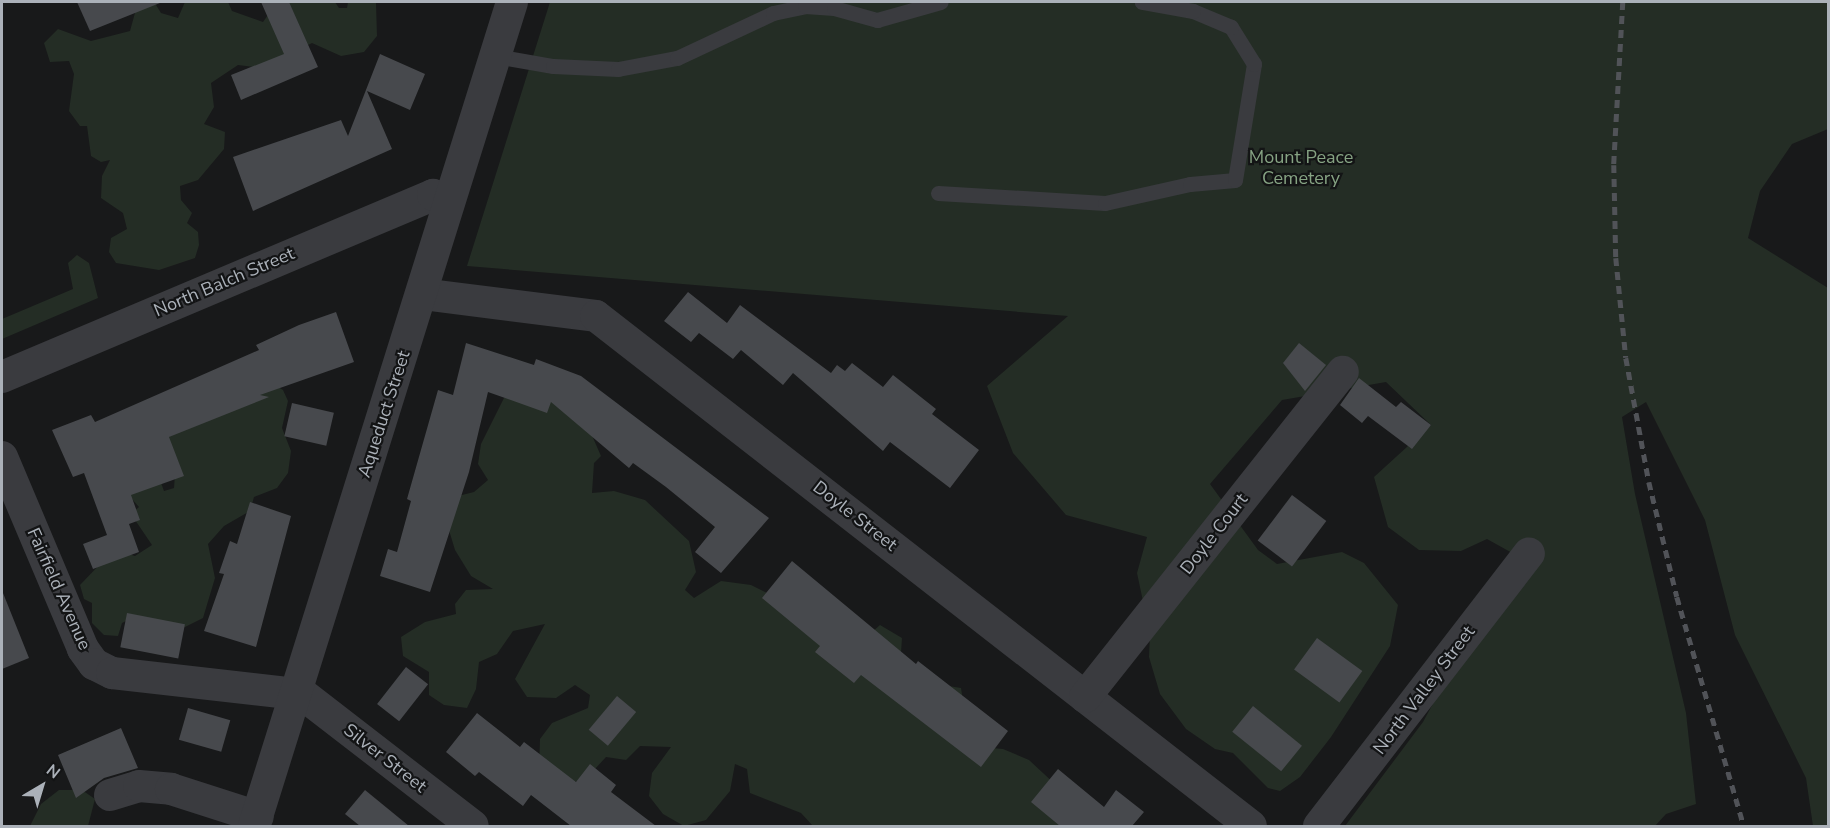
<!DOCTYPE html>
<style>
body{margin:0}
#map{position:relative;width:1830px;height:828px;overflow:hidden;background:#18191a;font-family:"Nunito Sans",sans-serif}
div>[style]{position:absolute}
[style*='--x']{left:calc(var(--x)*1px);top:calc(var(--y)*1px);width:calc(var(--w)*1px);rotate:calc(var(--a)*1deg)}
.green>*{inset:0;background:#242d25}
.building>*{inset:0;background:#47494d;transform-origin:0 0}
.lane>*{height:15px;margin:-7.5px;padding:0 7.5px;transform-origin:7.5px;border-radius:7.5px;background:#3a3b3f}
.street>*{height:32px;margin:-16px;padding:0 16px;transform-origin:16px;border-radius:16px;background:#3a3b3f}
.rail>*{height:4.5px;margin-top:-2.25px;transform-origin:0;background:repeating-linear-gradient(90deg,#515358 0 8px,transparent 0 14px)}
span{translate:-50% -50%;white-space:nowrap;text-align:center;line-height:1.15;-webkit-text-stroke:4.5px #131415;paint-order:stroke}
.park-label{font-size:18px;color:#86a383}
.street-label{font-size:18px;color:#abb1b9}
.frame{position:absolute;inset:0;border:3px solid #abb1b9;pointer-events:none}
.north{position:absolute;left:12px;top:756px;width:60px;height:60px;-webkit-text-stroke:4px #131415;paint-order:stroke;rotate:38deg;font-size:16px;font-weight:700;line-height:24px;text-align:center;color:#abb1b9}
.north::after{content:'';display:block;margin:auto;width:21px;height:27px;background:#abb1b9;clip-path:polygon(50% 0,100% 100%,50% 72%,0 100%)}
</style>
<div id="map">
<div class="green">
<i style="clip-path:polygon(138px 2px,156px 5px,161px 13px,178px 18px,185px 2px,228px 2px,232px 11px,263px 22px,277px 2px,335px 2px,339px 8px,347px 8px,348px 2px,376px 3px,377px 36px,364px 52px,341px 56px,312px 43px,263px 68px,238px 65px,211px 83px,214px 107px,204px 124px,225px 132px,224px 149px,198px 180px,180px 186px,181px 200px,192px 213px,187px 223px,198px 232px,199px 245px,195px 258px,159px 270px,116px 263px,109px 252px,111px 238px,127px 229px,123px 213px,101px 198px,102px 176px,110px 160px,101px 162px,91px 156px,87px 126px,80px 126px,69px 111px,74px 74px,69px 61px,50px 62px,44px 43px,58px 29px,91px 41px,130px 31px)"></i>
<i style="clip-path:polygon(550px 2px,1828px 2px,1828px 129px,1792px 144px,1760px 191px,1748px 238px,1828px 288px,1828px 826px,1813px 826px,1806px 778px,1735px 635px,1705px 520px,1646px 402px,1622px 417px,1635px 494px,1686px 713px,1696px 804px,1666px 814px,1655px 826px,1345px 826px,1423px 722px,1514px 554px,1487px 539px,1461px 551px,1419px 550px,1388px 527px,1374px 477px,1431px 425px,1386px 382px,1282px 400px,1210px 484px,1258px 550px,1277px 564px,1342px 552px,1364px 563px,1398px 605px,1390px 646px,1331px 737px,1300px 777px,1280px 791px,1268px 788px,1233px 753px,1215px 749px,1186px 729px,1160px 694px,1149px 657px,1150px 634px,1137px 573px,1147px 537px,1066px 515px,1013px 453px,987px 386px,1068px 316px,467px 266px)"></i>
<i style="clip-path:polygon(77px 255px,89px 263px,98px 298px,2px 339px,2px 319px,73px 289px,68px 263px)"></i>
<i style="clip-path:polygon(269px 381px,283px 390px,288px 401px,282px 428px,291px 451px,288px 473px,277px 488px,254px 497px,250px 511px,224px 526px,208px 544px,215px 578px,203px 618px,179px 630px,130px 619px,122px 623px,118px 636px,104px 635px,92px 623px,92px 603px,84px 599px,80px 585px,102px 562px,125px 553px,135px 556px,152px 545px,131px 514px,139px 507px,124px 490px,160px 480px,164px 491px,174px 488px,175px 474px,163px 440px)"></i>
<i style="clip-path:polygon(539px 391px,583px 415px,601px 456px,594px 463px,592px 493px,614px 491px,645px 500px,689px 541px,696px 572px,685px 590px,694px 598px,721px 581px,751px 585px,863px 640px,880px 625px,902px 638px,900px 668px,936px 684px,961px 688px,970px 746px,1003px 749px,1029px 760px,1057px 786px,1086px 801px,1103px 826px,813px 826px,801px 813px,750px 793px,747px 769px,735px 764px,730px 791px,706px 820px,684px 826px,663px 814px,649px 796px,652px 773px,671px 747px,640px 746px,626px 760px,606px 757px,583px 782px,563px 781px,539px 770px,540px 739px,552px 723px,588px 708px,590px 695px,575px 685px,556px 698px,527px 697px,515px 679px,545px 624px,513px 631px,497px 654px,479px 662px,476px 689px,467px 708px,444px 705px,429px 695px,429px 672px,403px 656px,401px 637px,425px 622px,456px 614px,455px 604px,466px 590px,493px 589px,471px 576px,455px 550px,445px 517px,454px 497px,474px 492px,488px 480px,478px 464px,481px 444px,504px 398px)"></i>
<i style="clip-path:polygon(59px 790px,82px 790px,95px 799px,88px 826px,30px 826px,41px 804px)"></i>
</div>
<div class="building">
<i style="clip-path:polygon(77px 2px,160px 2px,160px 3px,90px 31px)"></i>
<i style="clip-path:polygon(261px 2px,289px 2px,318px 67px,241px 100px,231px 75px,284px 54px)"></i>
<i style="clip-path:polygon(380px 54px,425px 74px,410px 110px,367px 91px,392px 149px,253px 211px,233px 157px,341px 120px,348px 136px)"></i>
<i style="clip-path:polygon(688px 292px,727px 323px,740px 305px,831px 373px,837px 365px,845px 371px,852px 363px,883px 387px,893px 375px,936px 409px,932px 414px,979px 450px,950px 488px,890px 442px,883px 451px,793px 373px,783px 385px,741px 350px,733px 359px,699px 333px,691px 342px,664px 321px)"></i>
<i style="clip-path:polygon(336px 312px,354px 362px,260px 395px,269px 397px,169px 437px,184px 476px,131px 495px,140px 520px,129px 524px,139px 552px,93px 569px,83px 544px,107px 535px,84px 473px,73px 477px,52px 430px,91px 415px,95px 422px,259px 350px,256px 345px,299px 325px)"></i>
<i style="clip-path:polygon(466px 343px,534px 365px,536px 359px,581px 376px,769px 518px,721px 573px,695px 552px,715px 527px,666px 487px,633px 463px,629px 468px,551px 402px,547px 413px,488px 392px,469px 472px,430px 592px,380px 576px,388px 549px,397px 552px,411px 501px,407px 499px,438px 390px,453px 395px)"></i>
<i style="clip-path:polygon(1299px 343px,1326px 365px,1305px 391px,1283px 363px)"></i>
<i style="clip-path:polygon(1359px 378px,1396px 407px,1401px 402px,1431px 425px,1412px 449px,1368px 416px,1362px 423px,1340px 405px)"></i>
<i style="left:292px;top:403px;width:43px;height:34px;rotate:13deg"></i>
<i style="left:1292px;top:495px;width:43px;height:57px;rotate:37deg"></i>
<i style="clip-path:polygon(250px 502px,291px 516px,256px 647px,204px 631px,224px 574px,219px 573px,230px 541px,237px 544px)"></i>
<i style="clip-path:polygon(792px 561px,916px 664px,918px 661px,1008px 731px,981px 767px,861px 675px,854px 683px,815px 652px,820px 646px,762px 598px)"></i>
<i style="clip-path:polygon(3px 593px,29px 658px,2px 669px,2px 594px)"></i>
<i style="left:127px;top:613px;width:59px;height:35px;rotate:11deg"></i>
<i style="left:1317px;top:638px;width:56px;height:39px;rotate:36deg"></i>
<i style="left:406px;top:667px;width:28px;height:47px;rotate:38deg"></i>
<i style="left:617px;top:696px;width:25px;height:44px;rotate:40deg"></i>
<i style="left:1253px;top:706px;width:63px;height:33px;rotate:39deg"></i>
<i style="left:188px;top:708px;width:44px;height:33px;rotate:16deg"></i>
<i style="clip-path:polygon(477px 713px,520px 747px,524px 742px,576px 782px,590px 764px,616px 785px,611px 792px,656px 826px,571px 826px,531px 795px,523px 806px,479px 772px,475px 776px,446px 752px)"></i>
<i style="clip-path:polygon(121px 728px,138px 768px,104px 778px,76px 798px,58px 755px)"></i>
<i style="clip-path:polygon(1058px 769px,1104px 807px,1116px 790px,1144px 812px,1132px 826px,1060px 826px,1031px 802px)"></i>
<i style="clip-path:polygon(365px 790px,409px 826px,360px 826px,345px 814px)"></i>
</div>
<div class="lane">
<i style="--x:495;--y:56;--w:59;--a:9.8"></i>
<i style="--x:553;--y:66;--w:65;--a:2.6"></i>
<i style="--x:618;--y:69;--w:60;--a:-10.6"></i>
<i style="--x:677;--y:58;--w:106;--a:-25.1"></i>
<i style="--x:773;--y:13;--w:33;--a:-12"></i>
<i style="--x:805;--y:6;--w:29;--a:4"></i>
<i style="--x:834;--y:8;--w:45;--a:15.6"></i>
<i style="--x:877;--y:20;--w:66;--a:-15.7"></i>
<i style="--x:938;--y:193;--w:167;--a:3.4"></i>
<i style="--x:1105;--y:203;--w:87;--a:-12.6"></i>
<i style="--x:1190;--y:184;--w:45;--a:-5.1"></i>
<i style="--x:1235;--y:180;--w:118;--a:-80.7"></i>
<i style="--x:1254;--y:64;--w:44;--a:-121.9"></i>
<i style="--x:1231;--y:27;--w:41;--a:-157.2"></i>
<i style="--x:1193;--y:11;--w:52;--a:-170"></i>
</div>
<div class="street">
<i style="--x:422;--y:294;--w:175;--a:7.2"></i>
<i style="--x:596;--y:316;--w:830;--a:37.91"></i>
<i style="--x:2;--y:377;--w:468;--a:-22.9"></i>
<i style="--x:433;--y:195;--w:17;--a:17"></i>
<i style="--x:2;--y:457;--w:208;--a:67.1"></i>
<i style="--x:83;--y:649;--w:19;--a:54"></i>
<i style="--x:94;--y:664;--w:20;--a:27"></i>
<i style="--x:112;--y:673;--w:185;--a:6.5"></i>
<i style="--x:297;--y:690;--w:222;--a:37.7"></i>
<i style="--x:1085;--y:697;--w:415;--a:-51.6"></i>
<i style="--x:110;--y:795;--w:30;--a:-17"></i>
<i style="--x:139;--y:786;--w:32;--a:5"></i>
<i style="--x:171;--y:789;--w:91;--a:17.8"></i>
<i style="--x:254;--y:826;--w:863;--a:-72.61"></i>
<i style="--x:1319;--y:826;--w:344;--a:-52.4"></i>
</div>
<div class="rail">
<i style="--x:1623;--y:2;--w:163;--a:93.2"></i>
<i style="--x:1614;--y:165;--w:93;--a:88.8"></i>
<i style="--x:1616;--y:258;--w:100;--a:84.3"></i>
<i style="--x:1626;--y:358;--w:126;--a:79.5"></i>
<i style="--x:1649;--y:482;--w:118;--a:76.3"></i>
<i style="--x:1677;--y:597;--w:239;--a:73.7"></i>
</div>
<div class="park-label">
<span style="left:1301px;top:168px">Mount Peace<br>Cemetery</span>
</div>
<div class="street-label">
<span style="left:224px;top:282px;rotate:-23deg">North Balch Street</span>
<span style="left:384px;top:414px;rotate:-72deg">Aqueduct Street</span>
<span style="left:855px;top:516px;rotate:38deg">Doyle Street</span>
<span style="left:1214px;top:534px;rotate:-52deg">Doyle Court</span>
<span style="left:59px;top:589px;rotate:66deg">Fairfield Avenue</span>
<span style="left:1424px;top:690px;rotate:-53deg">North Valley Street</span>
<span style="left:385px;top:758px;rotate:38deg">Silver Street</span>
</div>
<div class="frame"></div>
<div class="north">N</div>
</div>
